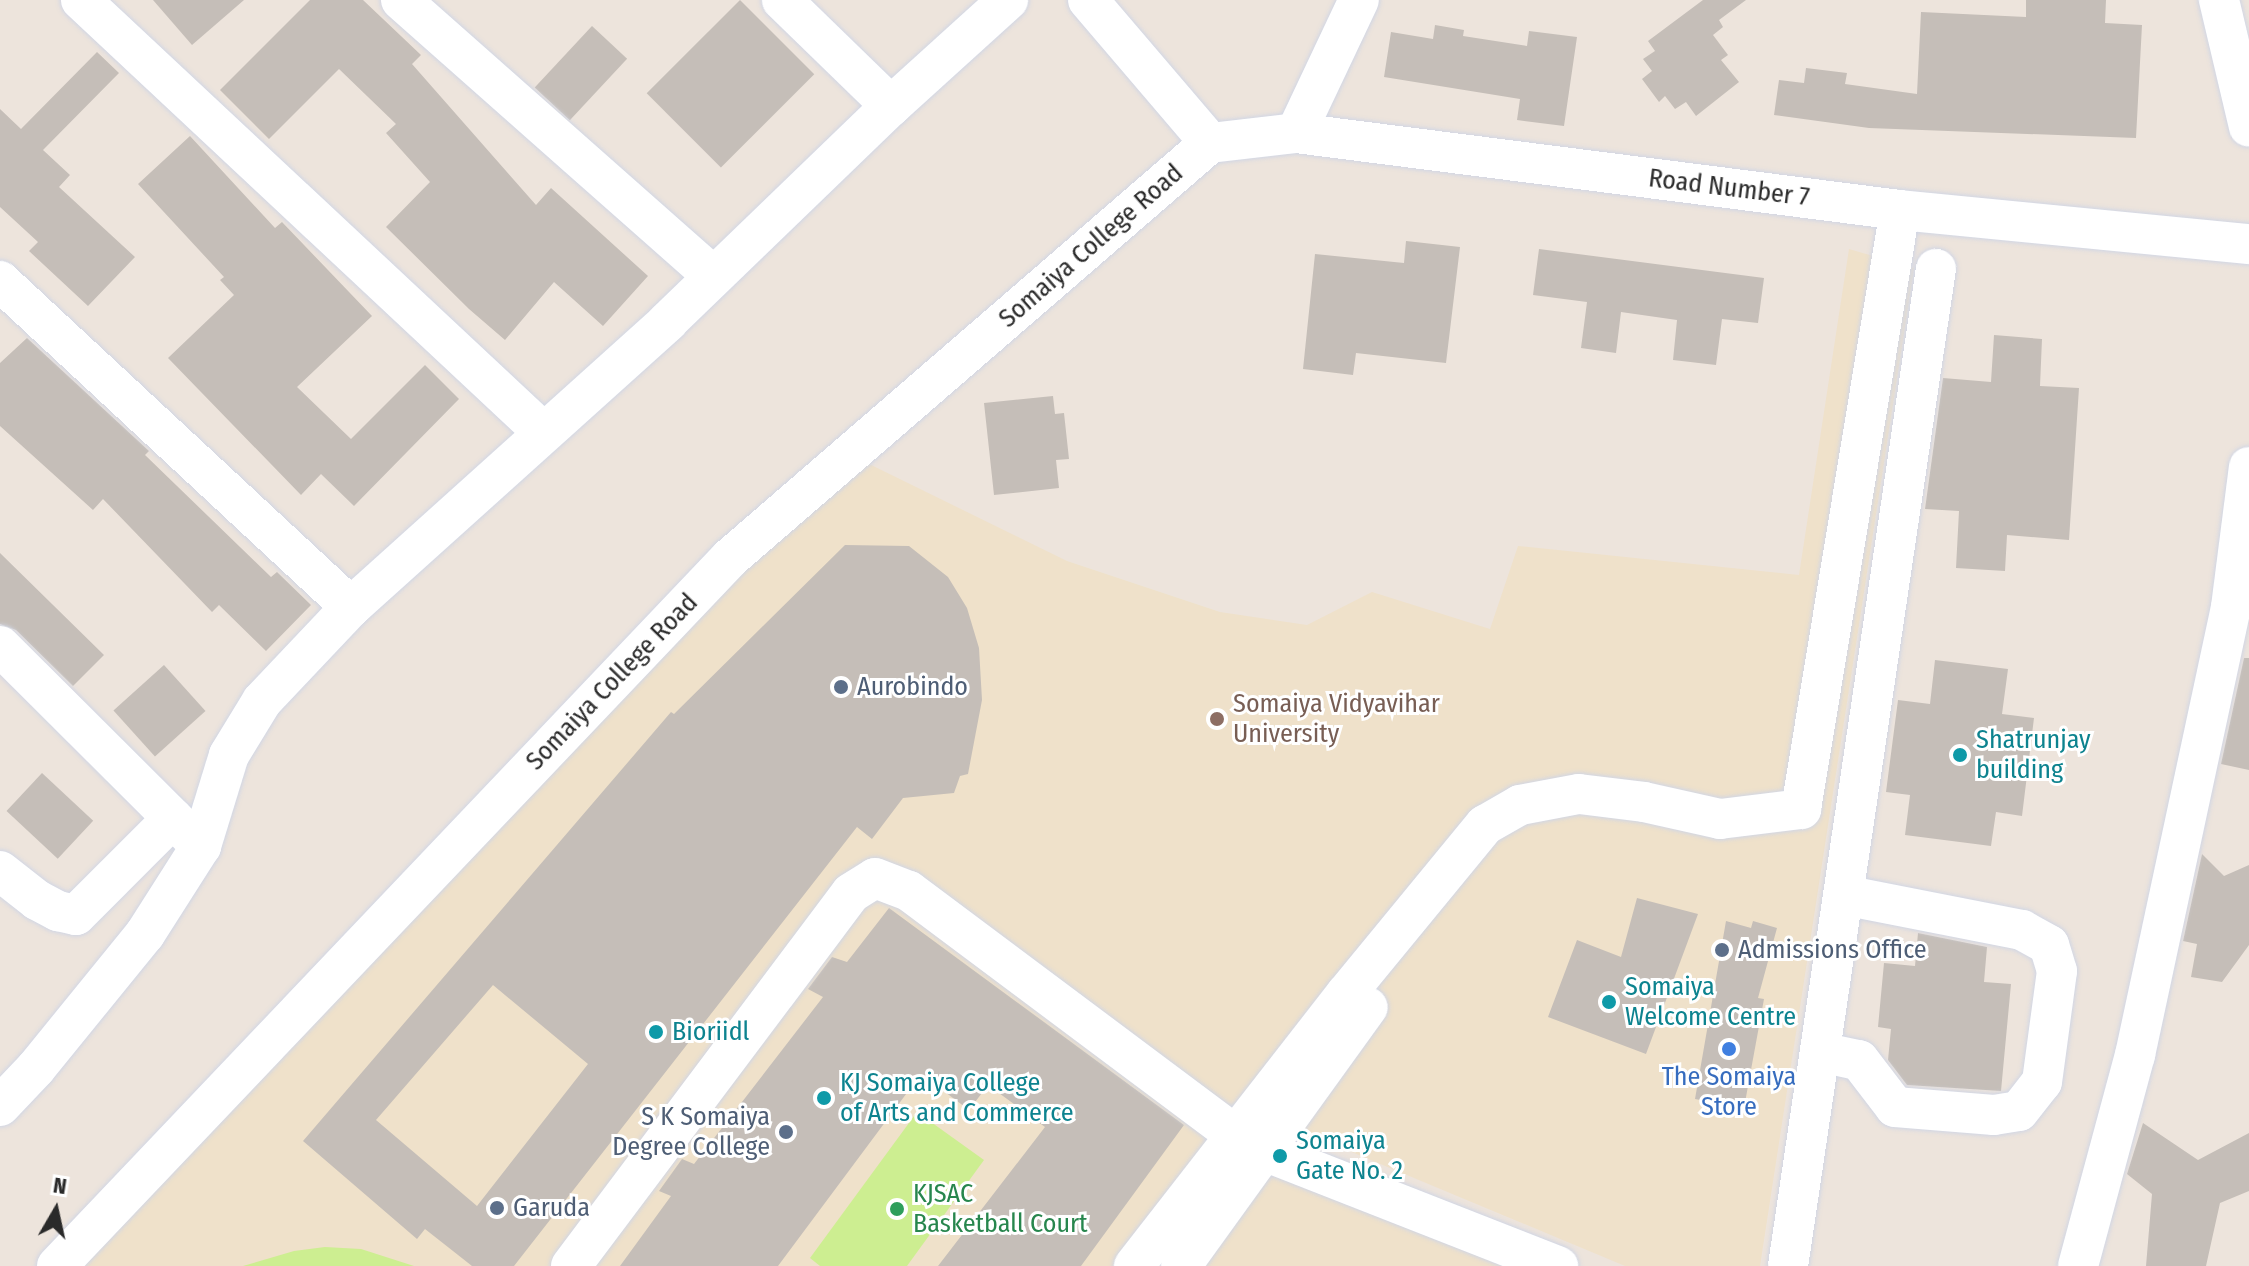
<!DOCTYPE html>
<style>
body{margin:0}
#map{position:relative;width:2249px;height:1266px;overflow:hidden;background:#ede4dc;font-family:"Fira Sans Condensed",sans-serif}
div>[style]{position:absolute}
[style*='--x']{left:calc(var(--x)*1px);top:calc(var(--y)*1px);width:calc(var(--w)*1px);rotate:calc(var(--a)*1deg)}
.education>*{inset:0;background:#efe1ca}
.pitch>*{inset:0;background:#cdee91}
.building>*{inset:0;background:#c5beb8;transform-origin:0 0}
.roads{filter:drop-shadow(0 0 2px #d1d6e4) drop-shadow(0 0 2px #d1d6e4)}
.minor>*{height:40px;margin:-20px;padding:0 20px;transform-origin:20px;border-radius:20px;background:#fff}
.dots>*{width:22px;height:22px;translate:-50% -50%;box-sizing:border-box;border:4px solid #fff;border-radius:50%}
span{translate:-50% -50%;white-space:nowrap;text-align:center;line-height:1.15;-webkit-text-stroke:6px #fff;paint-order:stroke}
.street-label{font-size:26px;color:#2a2a2a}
.service-label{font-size:26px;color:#4e5e75}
.left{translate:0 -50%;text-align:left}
.right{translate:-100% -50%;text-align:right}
.education-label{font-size:26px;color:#785e54}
.culture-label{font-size:26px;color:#0d838f}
.shop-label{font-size:26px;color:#366cbe}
.leisure-label{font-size:26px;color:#27864d}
.north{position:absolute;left:16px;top:1170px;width:80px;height:80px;-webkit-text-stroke:6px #fff;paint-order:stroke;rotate:9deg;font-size:22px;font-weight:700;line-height:32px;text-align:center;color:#2a2a2a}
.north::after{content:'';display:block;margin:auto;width:28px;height:36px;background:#2a2a2a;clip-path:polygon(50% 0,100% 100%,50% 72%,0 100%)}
</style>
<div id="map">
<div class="education">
<i style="clip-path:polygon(1849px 249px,1914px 268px,1760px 1266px,1625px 1266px,1299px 1130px,1280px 1156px,1535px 1266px,68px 1266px,735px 568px,861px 460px,1067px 561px,1220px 612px,1307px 625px,1372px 592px,1490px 629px,1518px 546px,1799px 575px)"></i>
</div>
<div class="pitch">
<i style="clip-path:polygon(917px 1112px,984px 1160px,907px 1266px,820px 1266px,810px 1258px)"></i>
<i style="clip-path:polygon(325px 1247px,361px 1249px,414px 1266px,243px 1266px,294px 1251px)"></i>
</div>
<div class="building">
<i style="clip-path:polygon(153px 0,244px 0,192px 45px)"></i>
<i style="clip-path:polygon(310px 0,363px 0,421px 55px,412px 64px,536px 205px,551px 188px,648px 276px,603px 326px,554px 282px,505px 340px,469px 309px,386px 227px,430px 182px,386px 133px,396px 124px,339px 69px,269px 139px,220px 90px)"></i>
<i style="left:740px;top:0;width:105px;height:132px;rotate:45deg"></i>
<i style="clip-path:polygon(1703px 0,1746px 0,1719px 20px,1723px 27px,1713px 35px,1728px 55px,1721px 60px,1739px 82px,1696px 116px,1686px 102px,1675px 109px,1665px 96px,1659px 102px,1642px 79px,1652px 71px,1643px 59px,1655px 51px,1648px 41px)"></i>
<i style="clip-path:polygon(2026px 0,2106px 0,2105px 23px,2142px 25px,2136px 138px,1869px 128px,1774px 115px,1779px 80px,1804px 83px,1806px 68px,1847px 73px,1845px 84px,1917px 94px,1921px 12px,2026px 17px)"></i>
<i style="clip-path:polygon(1435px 25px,1464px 30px,1463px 36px,1527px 46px,1529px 31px,1577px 37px,1564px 126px,1517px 120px,1520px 99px,1384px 77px,1391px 32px,1433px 39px)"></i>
<i style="left:592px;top:26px;width:48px;height:84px;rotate:43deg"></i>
<i style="clip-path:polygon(97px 52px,119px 73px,43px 150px,70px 175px,59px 187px,135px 257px,88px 306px,29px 251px,38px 242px,0 207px,0 109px,21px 129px)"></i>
<i style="clip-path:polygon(190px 136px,275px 228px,282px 222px,372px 316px,297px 387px,351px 439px,425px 365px,459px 399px,354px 506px,321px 474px,301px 495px,168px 358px,234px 295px,220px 280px,224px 277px,138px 184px)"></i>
<i style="clip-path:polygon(1406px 241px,1460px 247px,1446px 363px,1356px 353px,1353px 375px,1303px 369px,1315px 254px,1404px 263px)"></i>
<i style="clip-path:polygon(1539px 249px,1764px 278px,1758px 323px,1722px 319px,1716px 365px,1673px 360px,1677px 320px,1621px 312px,1616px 353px,1581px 348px,1587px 302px,1533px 295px)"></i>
<i style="clip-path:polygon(1994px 335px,2042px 339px,2040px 386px,2079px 388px,2069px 540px,2007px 535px,2005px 571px,1956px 568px,1959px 511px,1925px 509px,1943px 378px,1991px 382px)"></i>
<i style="clip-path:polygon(27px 338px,149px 451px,145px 455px,271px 577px,277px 572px,311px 605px,266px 651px,219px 605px,212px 612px,103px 499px,93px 510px,0 426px,0 363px)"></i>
<i style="clip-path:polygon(1053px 396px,1055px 414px,1064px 413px,1069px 459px,1056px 460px,1059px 488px,994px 495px,984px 403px)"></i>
<i style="clip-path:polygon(evenodd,845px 545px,909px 546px,948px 577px,967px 608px,979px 648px,982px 700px,968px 774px,960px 776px,954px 793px,903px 798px,872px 839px,857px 827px,514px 1266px,472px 1266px,425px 1229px,417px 1239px,303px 1141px,671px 712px,674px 714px,845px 545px,493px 985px,588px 1064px,477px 1206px,376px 1120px,493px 985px)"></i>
<i style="clip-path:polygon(0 553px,104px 655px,73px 686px,16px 630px,0 624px)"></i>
<i style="clip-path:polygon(2244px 658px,2249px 658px,2249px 770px,2221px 764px)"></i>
<i style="clip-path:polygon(1935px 660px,2008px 669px,2002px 714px,2034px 718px,2022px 816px,1996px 812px,1991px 846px,1905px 835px,1910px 795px,1886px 792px,1898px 700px,1930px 704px)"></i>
<i style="left:164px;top:665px;width:62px;height:68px;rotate:48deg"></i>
<i style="left:42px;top:773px;width:70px;height:52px;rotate:43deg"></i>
<i style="clip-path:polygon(2202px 854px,2224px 876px,2249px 865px,2249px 945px,2222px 982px,2191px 977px,2197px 944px,2183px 941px)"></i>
<i style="clip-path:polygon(1637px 898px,1698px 914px,1646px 1054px,1548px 1017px,1577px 940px,1621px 957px)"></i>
<i style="clip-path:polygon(889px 908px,1184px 1125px,1081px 1266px,938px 1266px,1045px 1127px,988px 1085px,969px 1110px,921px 1074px,778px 1266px,620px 1266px,671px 1196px,659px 1191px,682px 1159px,694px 1164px,823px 997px,808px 989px,832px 957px,847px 962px)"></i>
<i style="clip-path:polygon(1726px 921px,1751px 928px,1753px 921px,1777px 928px,1758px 998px,1764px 999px,1744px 1108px,1695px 1099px)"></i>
<i style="clip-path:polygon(1918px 933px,1987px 947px,1984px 982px,2011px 984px,2001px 1091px,1907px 1085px,1888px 1060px,1891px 1029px,1878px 1027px,1884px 963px,1915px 966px)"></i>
<i style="clip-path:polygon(2143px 1123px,2198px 1160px,2249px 1133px,2249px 1191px,2220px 1203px,2206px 1266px,2146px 1266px,2152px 1194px,2127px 1174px)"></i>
</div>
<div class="roads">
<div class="minor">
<i style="--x:81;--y:0;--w:633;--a:43.08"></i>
<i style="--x:401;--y:0;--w:417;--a:41.5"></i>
<i style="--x:782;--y:0;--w:152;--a:44.2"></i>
<i style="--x:1088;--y:0;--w:188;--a:49.5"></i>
<i style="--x:2219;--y:0;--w:130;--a:76.7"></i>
<i style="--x:1296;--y:133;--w:147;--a:-64.7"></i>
<i style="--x:1210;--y:143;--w:87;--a:-6.6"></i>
<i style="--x:1296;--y:133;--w:609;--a:7.27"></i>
<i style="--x:1900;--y:210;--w:351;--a:5.6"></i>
<i style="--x:0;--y:281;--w:479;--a:42.9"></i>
<i style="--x:0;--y:646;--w:284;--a:44.9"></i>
<i style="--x:1801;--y:809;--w:607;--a:-80.62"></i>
<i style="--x:0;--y:871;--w:47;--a:38.1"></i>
<i style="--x:37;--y:900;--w:24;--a:28"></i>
<i style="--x:58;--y:911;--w:18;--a:13"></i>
<i style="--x:76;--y:915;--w:137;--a:-45"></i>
<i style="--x:1820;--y:1052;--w:40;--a:12"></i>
<i style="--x:1859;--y:1060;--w:59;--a:52.5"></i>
<i style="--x:1895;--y:1107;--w:99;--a:4.6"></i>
<i style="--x:1994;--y:1115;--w:25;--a:-9"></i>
<i style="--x:2019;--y:1111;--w:37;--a:-52"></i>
<i style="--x:2042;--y:1082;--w:112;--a:-82.3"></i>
<i style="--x:2057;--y:971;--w:27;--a:-107"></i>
<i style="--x:2049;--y:945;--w:31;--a:-151"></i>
<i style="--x:2022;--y:930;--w:182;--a:-168.9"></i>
<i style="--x:0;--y:1106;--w:52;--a:-46.5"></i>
<i style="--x:36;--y:1068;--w:173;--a:-50.9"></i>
<i style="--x:145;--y:934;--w:104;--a:-57.5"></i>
<i style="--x:201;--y:846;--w:95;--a:-72.9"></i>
<i style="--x:229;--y:755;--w:63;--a:-58.6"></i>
<i style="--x:262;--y:701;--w:129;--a:-46.6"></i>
<i style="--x:351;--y:607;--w:426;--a:-42"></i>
<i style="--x:667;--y:322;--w:311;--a:-44"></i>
<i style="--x:891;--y:106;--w:158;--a:-42.2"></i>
<i style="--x:57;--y:1266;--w:977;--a:-46.45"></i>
<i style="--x:730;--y:558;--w:635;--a:-40.85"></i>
<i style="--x:571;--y:1266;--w:466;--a:-53.1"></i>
<i style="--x:851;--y:893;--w:28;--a:-32"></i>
<i style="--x:875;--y:878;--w:36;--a:21"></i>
<i style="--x:909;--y:891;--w:407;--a:36.8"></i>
<i style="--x:1235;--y:1135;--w:33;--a:29"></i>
<i style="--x:1264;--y:1151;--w:316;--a:21.4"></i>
<i style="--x:1134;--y:1266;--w:345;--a:-52.1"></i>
<i style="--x:1346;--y:994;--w:219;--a:-50.6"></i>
<i style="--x:1485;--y:825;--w:40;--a:-29.7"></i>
<i style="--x:1520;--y:805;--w:60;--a:-10.6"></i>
<i style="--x:1579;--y:794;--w:65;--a:7"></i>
<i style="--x:1644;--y:802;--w:78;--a:12.6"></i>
<i style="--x:1720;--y:819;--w:82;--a:-7"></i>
<i style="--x:1181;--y:1266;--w:319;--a:-54.2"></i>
<i style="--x:1788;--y:1266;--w:1008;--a:-81.56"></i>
<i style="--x:2078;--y:1266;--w:219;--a:-74.9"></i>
<i style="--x:2135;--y:1055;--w:458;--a:-77.9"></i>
<i style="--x:2231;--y:607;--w:141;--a:-82.7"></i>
</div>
</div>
<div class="dots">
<i style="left:841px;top:687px;background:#5c6f8a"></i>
<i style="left:1217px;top:719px;background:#8d6e63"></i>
<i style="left:1960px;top:755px;background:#0f9aa8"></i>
<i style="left:1722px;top:950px;background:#5c6f8a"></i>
<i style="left:1609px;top:1002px;background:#0f9aa8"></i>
<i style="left:656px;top:1032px;background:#0f9aa8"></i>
<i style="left:1729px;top:1049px;background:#3f7fe0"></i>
<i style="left:824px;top:1098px;background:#0f9aa8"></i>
<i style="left:786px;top:1132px;background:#5c6f8a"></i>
<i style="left:1280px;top:1156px;background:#0f9aa8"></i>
<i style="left:497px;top:1208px;background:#5c6f8a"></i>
<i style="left:897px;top:1209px;background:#2e9e5b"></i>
</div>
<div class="street-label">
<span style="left:1729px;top:188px;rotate:7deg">Road Number 7</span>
<span style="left:1091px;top:246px;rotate:-41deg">Somaiya College Road</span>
<span style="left:612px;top:682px;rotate:-46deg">Somaiya College Road</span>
</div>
<div class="service-label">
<span class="left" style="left:857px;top:687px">Aurobindo</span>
<span class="left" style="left:1738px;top:950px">Admissions Office</span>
<span class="right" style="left:770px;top:1132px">S K Somaiya<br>Degree College</span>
<span class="left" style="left:513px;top:1208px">Garuda</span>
</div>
<div class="education-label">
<span class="left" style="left:1233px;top:719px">Somaiya Vidyavihar<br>University</span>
</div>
<div class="culture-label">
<span class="left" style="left:1976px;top:755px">Shatrunjay<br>building</span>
<span class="left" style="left:1625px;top:1002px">Somaiya<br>Welcome Centre</span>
<span class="left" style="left:672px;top:1032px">Bioriidl</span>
<span class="left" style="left:840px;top:1098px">KJ Somaiya College<br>of Arts and Commerce</span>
<span class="left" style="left:1296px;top:1156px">Somaiya<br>Gate No. 2</span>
</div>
<div class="shop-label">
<span style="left:1729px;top:1092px">The Somaiya<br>Store</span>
</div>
<div class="leisure-label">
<span class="left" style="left:913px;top:1209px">KJSAC<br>Basketball Court</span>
</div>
<div class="north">N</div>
</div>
